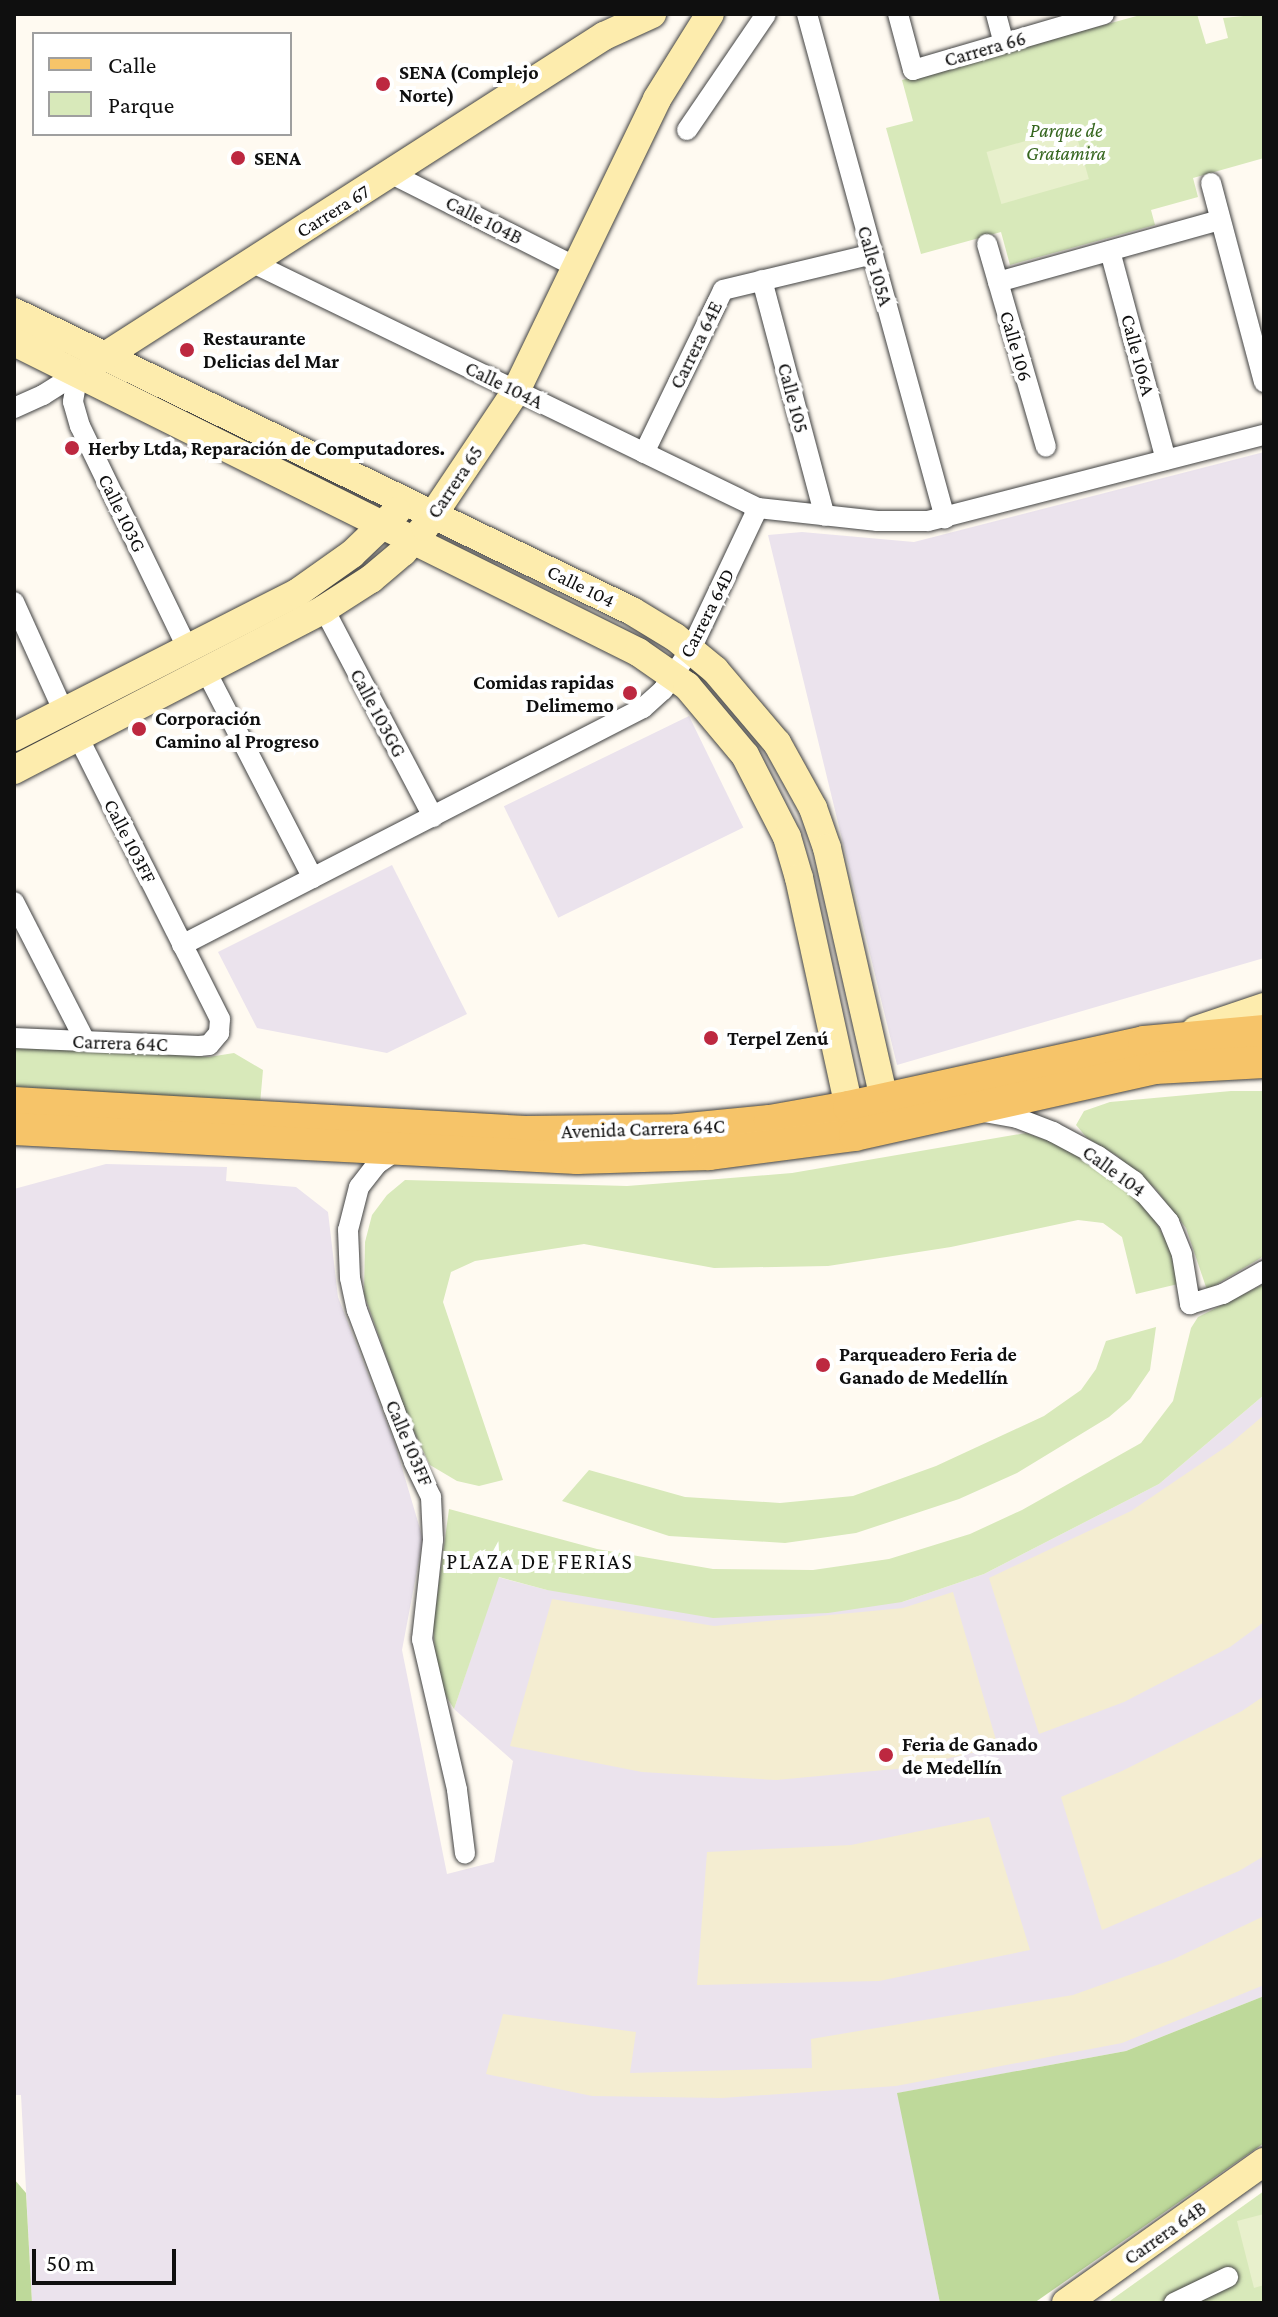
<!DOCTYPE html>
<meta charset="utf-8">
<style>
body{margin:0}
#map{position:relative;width:1278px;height:2317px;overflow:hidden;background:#fffaf1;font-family:"Crimson Pro",serif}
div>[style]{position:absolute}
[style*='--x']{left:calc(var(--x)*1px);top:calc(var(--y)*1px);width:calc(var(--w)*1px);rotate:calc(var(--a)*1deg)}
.industrial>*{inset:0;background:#ebe3ed;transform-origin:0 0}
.farmland>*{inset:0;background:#f4edd1}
.green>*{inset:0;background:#d8e9ba}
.forest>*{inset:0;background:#bed99a}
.pitch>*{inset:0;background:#e8f0cc;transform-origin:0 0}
.roads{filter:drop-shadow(0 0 2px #424242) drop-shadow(0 0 2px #424242)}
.street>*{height:20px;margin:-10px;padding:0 10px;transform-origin:10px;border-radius:10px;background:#fff}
.secondary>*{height:28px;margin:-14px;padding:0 14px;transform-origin:14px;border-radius:14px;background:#fdecad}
.primary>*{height:32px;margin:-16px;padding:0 16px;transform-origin:16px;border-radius:16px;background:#f6c469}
.dots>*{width:22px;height:22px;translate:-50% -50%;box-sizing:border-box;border:4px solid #fff;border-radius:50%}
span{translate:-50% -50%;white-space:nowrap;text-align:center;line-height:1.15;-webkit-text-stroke:8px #fff;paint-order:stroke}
.street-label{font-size:20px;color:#0f0f0f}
.poi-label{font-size:20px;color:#0f0f0f;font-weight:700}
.left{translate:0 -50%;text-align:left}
.right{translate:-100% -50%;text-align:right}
.park-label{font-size:20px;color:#36661f;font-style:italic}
.neighbourhood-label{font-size:22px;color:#0f0f0f;letter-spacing:2px}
.frame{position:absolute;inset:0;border:16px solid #0f0f0f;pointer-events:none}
.legend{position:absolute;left:32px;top:32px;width:260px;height:104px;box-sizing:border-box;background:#fff;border:2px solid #9f9f9f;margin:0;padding:10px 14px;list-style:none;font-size:24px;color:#0f0f0f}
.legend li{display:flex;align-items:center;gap:16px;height:40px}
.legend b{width:40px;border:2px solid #9f9f9f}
.scale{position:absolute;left:32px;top:2249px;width:144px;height:36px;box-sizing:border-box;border:4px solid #0f0f0f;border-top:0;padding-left:10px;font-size:24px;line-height:28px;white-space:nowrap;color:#0f0f0f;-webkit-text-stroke:6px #fff;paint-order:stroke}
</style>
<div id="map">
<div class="industrial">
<i style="clip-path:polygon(1264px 452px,1264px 958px,897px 1065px,768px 535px,802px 532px,914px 542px)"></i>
<i style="left:689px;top:716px;width:124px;height:206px;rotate:64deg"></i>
<i style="clip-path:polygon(392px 865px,467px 1014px,387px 1053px,257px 1028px,218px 952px)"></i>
<i style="clip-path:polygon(106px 1164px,227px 1167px,226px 1181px,296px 1187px,328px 1212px,338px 1297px,395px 1444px,423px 1539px,402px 1650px,447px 1874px,494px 1862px,513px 1761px,454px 1709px,498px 1577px,547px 1590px,902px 1602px,984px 1574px,1159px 1484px,1264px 1395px,1264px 1996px,1126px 2051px,898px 2093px,940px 2303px,32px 2303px,21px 2095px,14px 2095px,14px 1189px)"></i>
</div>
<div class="farmland">
<i style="clip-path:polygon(1264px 1415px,1264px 1622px,1230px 1647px,1124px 1702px,1039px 1734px,989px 1578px,1131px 1511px,1230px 1444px)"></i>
<i style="clip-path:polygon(953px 1592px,998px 1747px,906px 1768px,776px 1780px,642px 1772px,510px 1746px,552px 1599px,714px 1626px,903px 1608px)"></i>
<i style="clip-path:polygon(1264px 1696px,1264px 1856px,1239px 1871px,1102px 1930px,1061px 1797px,1122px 1771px,1242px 1711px)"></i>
<i style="clip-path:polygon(989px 1817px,1030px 1950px,879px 1981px,697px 1985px,707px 1852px,851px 1845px)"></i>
<i style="clip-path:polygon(1264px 1916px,1264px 1985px,1122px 2043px,896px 2086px,722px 2098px,592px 2096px,486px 2074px,503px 2014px,636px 2032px,630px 2073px,812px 2068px,811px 2039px,1073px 1995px,1174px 1959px)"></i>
</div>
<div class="green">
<i style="clip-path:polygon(1144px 14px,1197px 14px,1206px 44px,1228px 38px,1223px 18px,1264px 14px,1264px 158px,1193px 178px,1198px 197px,1151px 210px,1155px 225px,1010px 265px,1001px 232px,921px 254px,886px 128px,913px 121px,902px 80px)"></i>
<i style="clip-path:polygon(14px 1044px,209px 1057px,234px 1053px,263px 1070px,260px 1104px,14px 1091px)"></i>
<i style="clip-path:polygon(1231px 1091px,1264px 1091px,1264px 1256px,1207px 1290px,1186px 1228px,1155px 1188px,1116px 1155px,1087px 1138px,1076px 1125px,1084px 1111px,1110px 1102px)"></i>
<i style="clip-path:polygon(1026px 1133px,1069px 1148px,1113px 1175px,1147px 1207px,1169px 1245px,1178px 1284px,1136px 1294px,1122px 1237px,1103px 1223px,1078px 1220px,951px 1247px,828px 1266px,714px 1268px,584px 1244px,475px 1261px,451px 1272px,443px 1302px,503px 1480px,479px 1486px,457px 1481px,430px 1465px,409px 1421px,364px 1294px,365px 1242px,372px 1215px,387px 1195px,405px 1180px,627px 1186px,718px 1179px,792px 1173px)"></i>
<i style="clip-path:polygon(1264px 1284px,1264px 1395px,1159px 1484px,984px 1574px,902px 1602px,828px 1613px,713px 1618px,547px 1590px,499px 1577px,454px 1709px,438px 1683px,433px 1627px,449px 1509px,597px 1549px,713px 1569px,813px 1570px,889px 1559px,970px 1534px,1022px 1510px,1141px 1443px,1173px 1401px,1191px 1328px,1198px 1317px)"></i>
<i style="clip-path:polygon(1156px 1327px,1150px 1370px,1130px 1399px,1109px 1417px,1017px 1473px,959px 1499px,856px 1533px,785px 1543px,669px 1536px,562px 1501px,589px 1470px,685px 1497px,780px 1503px,853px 1496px,936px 1466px,1044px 1416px,1081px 1390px,1096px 1369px,1106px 1341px)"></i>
<i style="clip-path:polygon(1264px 2191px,1264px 2303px,1107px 2303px)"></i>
</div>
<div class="forest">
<i style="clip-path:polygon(1264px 1996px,1264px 2143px,1034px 2303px,940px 2303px,897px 2093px,1126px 2051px)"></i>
<i style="clip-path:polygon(14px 2179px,26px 2193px,32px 2303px,14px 2303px)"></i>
</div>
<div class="pitch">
<i style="left:1074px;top:127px;width:54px;height:91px;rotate:74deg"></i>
<i style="clip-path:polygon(1264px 2214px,1264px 2285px,1254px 2288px,1237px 2221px)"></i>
</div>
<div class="roads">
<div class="street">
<i style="--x:807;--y:14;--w:523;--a:74.69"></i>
<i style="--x:898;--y:14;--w:58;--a:75"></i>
<i style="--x:913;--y:70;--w:199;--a:-16.3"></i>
<i style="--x:996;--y:14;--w:30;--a:75"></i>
<i style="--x:687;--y:130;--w:140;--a:-55.7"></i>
<i style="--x:392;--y:174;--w:206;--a:26.8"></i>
<i style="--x:1211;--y:183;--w:206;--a:75.1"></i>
<i style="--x:987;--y:244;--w:211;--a:73.8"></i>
<i style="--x:1110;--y:251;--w:216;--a:75"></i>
<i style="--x:249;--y:261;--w:566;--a:25.89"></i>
<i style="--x:758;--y:508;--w:120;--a:6.2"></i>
<i style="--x:877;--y:521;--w:51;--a:0"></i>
<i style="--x:928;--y:521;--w:347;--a:-14.4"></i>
<i style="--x:762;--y:280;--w:244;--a:75.1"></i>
<i style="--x:998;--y:282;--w:230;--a:-15.6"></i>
<i style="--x:78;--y:373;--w:29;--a:100"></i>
<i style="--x:73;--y:402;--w:25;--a:74"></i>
<i style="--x:80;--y:426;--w:248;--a:64.2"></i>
<i style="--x:14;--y:408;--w:32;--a:-24"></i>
<i style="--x:43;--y:395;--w:41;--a:-32.2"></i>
<i style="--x:644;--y:453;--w:181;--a:-64.1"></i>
<i style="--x:723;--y:290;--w:154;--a:-13.5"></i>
<i style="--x:14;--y:602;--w:121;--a:65.6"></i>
<i style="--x:324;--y:609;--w:235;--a:62.3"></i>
<i style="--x:206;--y:671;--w:233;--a:62.7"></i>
<i style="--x:14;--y:902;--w:156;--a:62.9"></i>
<i style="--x:182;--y:945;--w:518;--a:-27.21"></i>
<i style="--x:643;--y:708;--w:27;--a:-42"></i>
<i style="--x:663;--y:690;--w:50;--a:-55.7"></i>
<i style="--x:691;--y:649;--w:156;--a:-64.6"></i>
<i style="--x:14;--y:1038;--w:185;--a:2.5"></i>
<i style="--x:199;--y:1046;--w:10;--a:-6"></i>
<i style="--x:209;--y:1045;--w:16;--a:-50"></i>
<i style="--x:219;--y:1033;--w:14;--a:-86"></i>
<i style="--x:220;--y:1019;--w:316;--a:-116.7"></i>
<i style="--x:984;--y:1112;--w:34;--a:10"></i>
<i style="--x:1017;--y:1118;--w:39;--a:21"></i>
<i style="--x:1053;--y:1132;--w:51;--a:28.1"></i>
<i style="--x:1098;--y:1156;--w:44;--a:34.8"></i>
<i style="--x:1134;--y:1181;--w:54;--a:49.5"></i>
<i style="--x:1169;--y:1222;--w:35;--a:68"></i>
<i style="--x:1182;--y:1255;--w:50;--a:80.7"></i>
<i style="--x:1190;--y:1304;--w:34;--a:-17"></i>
<i style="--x:1223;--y:1294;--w:47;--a:-29.3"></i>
<i style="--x:399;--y:1149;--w:27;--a:146"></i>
<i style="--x:377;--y:1164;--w:29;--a:128"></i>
<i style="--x:359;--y:1187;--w:44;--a:104.3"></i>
<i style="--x:348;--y:1230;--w:48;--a:87.6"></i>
<i style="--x:350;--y:1278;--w:33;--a:78"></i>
<i style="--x:357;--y:1310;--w:162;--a:69.4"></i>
<i style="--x:414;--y:1462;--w:39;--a:64"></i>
<i style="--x:431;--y:1497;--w:43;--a:87.3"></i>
<i style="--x:433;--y:1540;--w:100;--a:96.3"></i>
<i style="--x:422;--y:1639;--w:155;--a:76.9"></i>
<i style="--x:457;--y:1790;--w:64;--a:82.8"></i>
<i style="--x:1174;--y:2303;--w:60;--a:-25.7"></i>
</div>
<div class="secondary">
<i style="--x:14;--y:312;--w:687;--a:25.82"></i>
<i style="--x:632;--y:611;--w:50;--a:31.2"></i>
<i style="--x:675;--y:637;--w:52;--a:39.5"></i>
<i style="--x:715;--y:670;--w:96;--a:49.7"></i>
<i style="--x:777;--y:743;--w:74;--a:61"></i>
<i style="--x:813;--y:808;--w:42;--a:70.7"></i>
<i style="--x:827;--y:848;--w:257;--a:77.2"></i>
<i style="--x:14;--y:342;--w:697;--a:26.42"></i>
<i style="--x:638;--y:652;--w:60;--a:34.8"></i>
<i style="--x:687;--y:686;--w:90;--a:50"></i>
<i style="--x:745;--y:755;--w:92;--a:62.9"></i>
<i style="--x:787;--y:837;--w:43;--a:73.7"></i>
<i style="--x:799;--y:878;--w:234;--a:77.7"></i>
<i style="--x:94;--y:363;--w:606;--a:-32.67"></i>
<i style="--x:604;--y:36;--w:53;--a:-24.6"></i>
<i style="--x:14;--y:737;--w:318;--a:-27"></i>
<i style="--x:297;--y:593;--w:67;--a:-35.3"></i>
<i style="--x:352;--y:554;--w:62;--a:-43.7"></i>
<i style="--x:14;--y:770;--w:349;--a:-27.4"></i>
<i style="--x:324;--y:609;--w:56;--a:-32.6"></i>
<i style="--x:371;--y:579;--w:42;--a:-40.2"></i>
<i style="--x:403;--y:552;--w:33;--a:-49"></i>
<i style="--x:425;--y:527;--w:164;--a:-56.2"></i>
<i style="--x:516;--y:391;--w:324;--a:-64.2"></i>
<i style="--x:657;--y:99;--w:100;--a:-58.1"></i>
<i style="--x:1196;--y:1030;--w:72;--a:-18.7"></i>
<i style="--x:1066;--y:2303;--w:243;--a:-35.5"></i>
</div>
<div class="primary">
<i style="--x:14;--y:1103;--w:512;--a:3.25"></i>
<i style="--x:525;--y:1132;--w:153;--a:-0.7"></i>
<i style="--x:678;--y:1130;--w:92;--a:-5.6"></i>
<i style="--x:770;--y:1121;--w:80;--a:-10"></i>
<i style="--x:849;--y:1107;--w:302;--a:-12.4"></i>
<i style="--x:1144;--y:1042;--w:121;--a:-5.2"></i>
<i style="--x:14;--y:1129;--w:564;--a:2.95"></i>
<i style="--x:577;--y:1158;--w:132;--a:-1.7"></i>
<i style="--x:709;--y:1154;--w:147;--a:-7.4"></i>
<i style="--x:855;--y:1135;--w:307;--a:-12.6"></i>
<i style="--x:1155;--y:1068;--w:109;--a:-3.2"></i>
</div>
</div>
<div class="dots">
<i style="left:383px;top:84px;background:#bd2840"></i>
<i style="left:238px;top:158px;background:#bd2840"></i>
<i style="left:187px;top:350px;background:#bd2840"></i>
<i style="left:72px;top:448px;background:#bd2840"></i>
<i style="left:630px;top:693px;background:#bd2840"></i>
<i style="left:139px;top:729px;background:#bd2840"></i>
<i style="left:711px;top:1038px;background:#bd2840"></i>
<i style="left:823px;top:1365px;background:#bd2840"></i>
<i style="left:886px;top:1755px;background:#bd2840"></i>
</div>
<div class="street-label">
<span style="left:985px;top:49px;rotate:-16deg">Carrera 66</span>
<span style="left:333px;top:211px;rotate:-32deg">Carrera 67</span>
<span style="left:484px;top:220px;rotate:27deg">Calle 104B</span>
<span style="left:875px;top:266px;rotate:74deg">Calle 105A</span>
<span style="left:696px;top:345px;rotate:-64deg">Carrera 64E</span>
<span style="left:1016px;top:346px;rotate:74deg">Calle 106</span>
<span style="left:1138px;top:355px;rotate:75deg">Calle 106A</span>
<span style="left:504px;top:385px;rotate:26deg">Calle 104A</span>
<span style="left:793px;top:398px;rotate:75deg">Calle 105</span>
<span style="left:455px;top:482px;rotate:-56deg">Carrera 65</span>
<span style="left:122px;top:513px;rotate:64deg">Calle 103G</span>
<span style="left:581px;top:586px;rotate:26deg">Calle 104</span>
<span style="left:707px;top:613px;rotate:-63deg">Carrera 64D</span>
<span style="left:378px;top:713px;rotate:62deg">Calle 103GG</span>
<span style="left:130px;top:841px;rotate:63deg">Calle 103FF</span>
<span style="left:120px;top:1043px;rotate:2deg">Carrera 64C</span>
<span style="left:643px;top:1129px;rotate:-2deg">Avenida Carrera 64C</span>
<span style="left:1114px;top:1171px;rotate:36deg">Calle 104</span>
<span style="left:409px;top:1443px;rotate:67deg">Calle 103FF</span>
<span style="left:1165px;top:2233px;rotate:-35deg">Carrera 64B</span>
</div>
<div class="poi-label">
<span class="left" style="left:399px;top:84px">SENA (Complejo<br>Norte)</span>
<span class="left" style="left:254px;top:158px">SENA</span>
<span class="left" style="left:203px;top:350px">Restaurante<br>Delicias del Mar</span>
<span class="left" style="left:88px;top:448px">Herby Ltda, Reparación de Computadores.</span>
<span class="right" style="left:614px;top:694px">Comidas rapidas<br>Delimemo</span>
<span class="left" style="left:155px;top:730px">Corporación<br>Camino al Progreso</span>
<span class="left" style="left:727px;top:1038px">Terpel Zenú</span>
<span class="left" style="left:839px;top:1366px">Parqueadero Feria de<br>Ganado de Medellín</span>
<span class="left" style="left:902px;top:1756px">Feria de Ganado<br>de Medellín</span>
</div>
<div class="park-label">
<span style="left:1066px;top:142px">Parque de<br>Gratamira</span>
</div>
<div class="neighbourhood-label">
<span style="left:540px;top:1562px">PLAZA DE FERIAS</span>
</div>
<div class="frame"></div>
<ul class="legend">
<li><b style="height:10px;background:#f6c469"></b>Calle</li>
<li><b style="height:22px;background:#d8e9ba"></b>Parque</li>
</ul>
<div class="scale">50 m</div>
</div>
